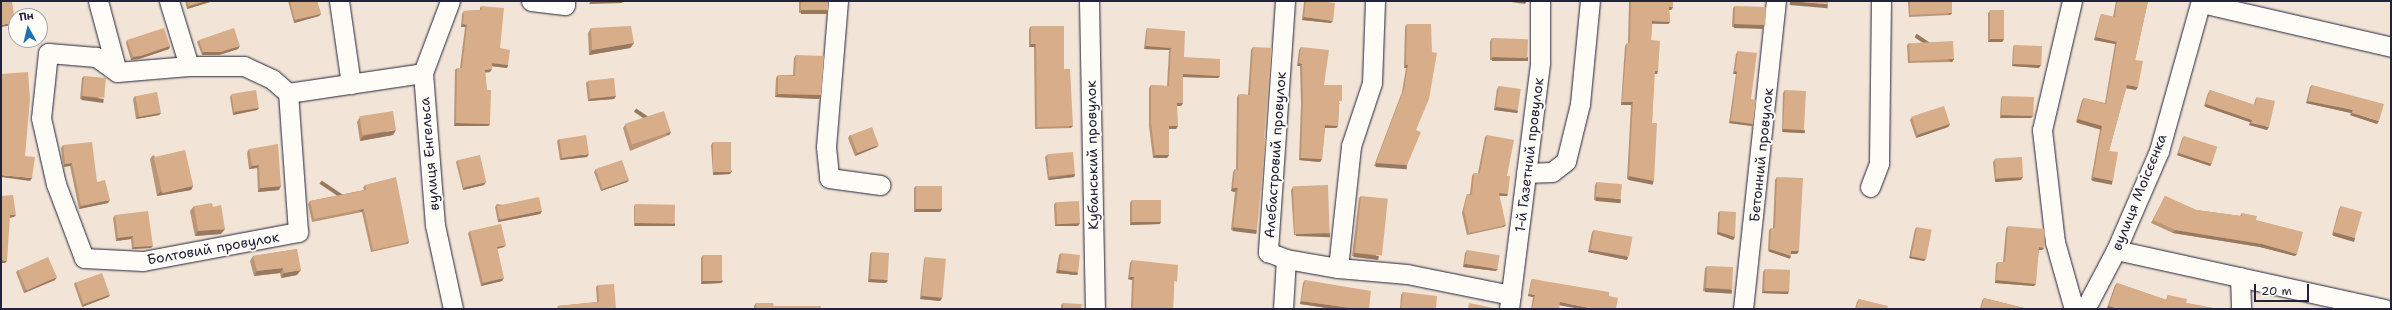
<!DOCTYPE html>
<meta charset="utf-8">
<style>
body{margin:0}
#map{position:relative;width:2392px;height:310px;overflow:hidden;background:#f2e4d6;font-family:"Shantell Sans",sans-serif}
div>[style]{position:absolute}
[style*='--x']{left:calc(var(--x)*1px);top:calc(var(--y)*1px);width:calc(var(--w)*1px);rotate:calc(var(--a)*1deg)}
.roads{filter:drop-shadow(0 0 1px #22223b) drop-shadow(0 0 1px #22223b)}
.minor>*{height:19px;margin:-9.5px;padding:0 9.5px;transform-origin:9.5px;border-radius:9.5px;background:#fdfcf7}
.wall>*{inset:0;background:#ba9576}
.shaded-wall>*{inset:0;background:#977960;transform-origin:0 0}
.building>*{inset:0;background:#d8ad89;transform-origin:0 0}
span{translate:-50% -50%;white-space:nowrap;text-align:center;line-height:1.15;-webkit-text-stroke:4px #fdfcf7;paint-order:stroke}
.street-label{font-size:14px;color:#22223b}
.frame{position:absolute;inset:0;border:2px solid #22223b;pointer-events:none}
.north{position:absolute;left:8px;top:8px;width:40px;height:40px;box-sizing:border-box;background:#fdfcf7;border:1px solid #a5a5ac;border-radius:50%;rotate:352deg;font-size:11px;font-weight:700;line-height:16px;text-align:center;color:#22223b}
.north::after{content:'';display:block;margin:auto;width:14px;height:18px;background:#1f6fb2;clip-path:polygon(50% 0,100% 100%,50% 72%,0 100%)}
.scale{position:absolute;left:2254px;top:284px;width:55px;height:18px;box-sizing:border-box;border:2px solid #22223b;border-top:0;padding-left:5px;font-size:12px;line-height:14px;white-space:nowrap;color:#22223b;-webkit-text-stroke:3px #fdfcf7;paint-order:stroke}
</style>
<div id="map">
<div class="roads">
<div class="minor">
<i style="--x:98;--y:1;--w:73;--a:75"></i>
<i style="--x:117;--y:72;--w:26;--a:-144"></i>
<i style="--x:96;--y:57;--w:48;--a:-175.2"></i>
<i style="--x:48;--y:53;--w:65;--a:96.1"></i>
<i style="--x:41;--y:118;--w:68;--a:77.2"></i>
<i style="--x:56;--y:184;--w:79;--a:69.3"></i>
<i style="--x:84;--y:258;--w:59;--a:2.9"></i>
<i style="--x:143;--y:261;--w:158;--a:-10.6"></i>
<i style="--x:298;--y:232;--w:139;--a:-94.1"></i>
<i style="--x:169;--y:1;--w:68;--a:72.9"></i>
<i style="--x:189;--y:66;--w:55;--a:0"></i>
<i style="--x:244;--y:66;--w:31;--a:25"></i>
<i style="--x:272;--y:79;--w:21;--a:41"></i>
<i style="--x:288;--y:93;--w:136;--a:-8.4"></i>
<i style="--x:339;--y:1;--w:84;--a:81.8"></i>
<i style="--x:450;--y:1;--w:77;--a:110.6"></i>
<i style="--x:423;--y:73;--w:152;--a:85.5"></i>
<i style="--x:435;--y:225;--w:86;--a:77.9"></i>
<i style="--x:531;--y:1;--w:34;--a:7"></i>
<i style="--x:565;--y:5;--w:4;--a:-90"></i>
<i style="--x:838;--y:1;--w:146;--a:94.7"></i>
<i style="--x:826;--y:147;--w:31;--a:84"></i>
<i style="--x:829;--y:178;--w:52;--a:7.7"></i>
<i style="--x:1089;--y:1;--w:308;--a:88.9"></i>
<i style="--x:1285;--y:1;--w:252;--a:93.9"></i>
<i style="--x:1268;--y:252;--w:19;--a:21"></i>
<i style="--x:1286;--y:259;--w:53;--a:9.8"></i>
<i style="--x:1338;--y:268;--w:69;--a:5"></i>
<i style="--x:1407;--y:274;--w:106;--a:11.4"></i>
<i style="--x:2072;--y:1;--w:132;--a:103.1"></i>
<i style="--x:2042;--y:130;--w:113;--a:83.4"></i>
<i style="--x:2055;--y:242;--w:70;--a:74.2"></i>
<i style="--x:2201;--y:3;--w:195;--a:13"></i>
<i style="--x:117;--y:72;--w:72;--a:-4.8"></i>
<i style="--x:1526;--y:173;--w:26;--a:-2"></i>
<i style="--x:1552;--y:172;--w:18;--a:-38"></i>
<i style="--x:1566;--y:161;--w:59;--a:-76.2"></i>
<i style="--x:1580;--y:104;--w:103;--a:-84.5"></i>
<i style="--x:1870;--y:187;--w:26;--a:-69"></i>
<i style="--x:1879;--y:163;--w:162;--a:-89.3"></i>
<i style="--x:2116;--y:250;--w:275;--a:12.4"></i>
<i style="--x:1338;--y:268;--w:123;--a:-83.9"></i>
<i style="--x:1351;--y:146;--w:66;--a:-71.6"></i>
<i style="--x:1372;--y:83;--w:82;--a:-87.9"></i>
<i style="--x:2240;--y:277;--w:32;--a:88"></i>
<i style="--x:1283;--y:309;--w:50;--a:-86.6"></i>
<i style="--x:1509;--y:309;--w:249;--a:-82.8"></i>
<i style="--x:1540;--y:62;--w:61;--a:-90"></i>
<i style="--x:1743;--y:309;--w:310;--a:-83.9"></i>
<i style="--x:2085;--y:309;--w:67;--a:-62.3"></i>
<i style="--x:2116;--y:250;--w:108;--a:-66.5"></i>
<i style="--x:2159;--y:151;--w:156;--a:-74.4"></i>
</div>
</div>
<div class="wall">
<i style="clip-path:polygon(185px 1px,211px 1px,210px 2px,187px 9px)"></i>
<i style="clip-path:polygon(288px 1px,317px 1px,321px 14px,319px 16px,294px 23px)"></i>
<i style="clip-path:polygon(799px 1px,828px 1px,828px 10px,826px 13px,799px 13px)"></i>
<i style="clip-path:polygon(1305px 1px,1320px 1px,1331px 23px,1302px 20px,1304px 2px)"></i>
<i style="clip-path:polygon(1629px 1px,1673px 1px,1673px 7px,1671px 10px,1669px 10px,1670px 22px,1668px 24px,1652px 24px,1651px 40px,1657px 74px,1654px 74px,1652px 123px,1652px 184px,1627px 179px,1631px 105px,1621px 105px,1625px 46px,1627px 43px,1628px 43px)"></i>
<i style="clip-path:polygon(1908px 1px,1952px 1px,1952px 13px,1950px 15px,1909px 17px)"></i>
<i style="clip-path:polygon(2116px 1px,2148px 1px,2135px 60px,2136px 90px,2126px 88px,2109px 151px,2111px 184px,2091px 180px,2100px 129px,2076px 122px,2082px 100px,2084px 98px,2105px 103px,2115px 44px,2094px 40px,2100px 17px,2101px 14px,2113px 17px)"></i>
<i style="clip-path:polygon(481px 6px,500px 48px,508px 65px,507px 68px,492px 66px,490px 72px,485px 72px,490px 124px,488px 126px,454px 126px,455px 70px,457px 68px,460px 68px,465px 27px,461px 27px,462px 14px,464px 11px,480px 10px,480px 8px)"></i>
<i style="clip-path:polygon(1735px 6px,1764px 25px,1762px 28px,1732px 27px,1733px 8px)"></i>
<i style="clip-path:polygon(1990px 11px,2004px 39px,2002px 42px,1988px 42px,1988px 13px)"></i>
<i style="clip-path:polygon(1407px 24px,1416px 130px,1407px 165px,1405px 168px,1374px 166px,1402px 92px,1406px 68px,1404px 68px,1405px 27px)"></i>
<i style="clip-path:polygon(1031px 26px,1064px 69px,1071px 128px,1035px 129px,1034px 47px,1029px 47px,1029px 29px)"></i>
<i style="clip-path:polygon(591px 28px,634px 43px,630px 48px,589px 55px,588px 33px)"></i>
<i style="clip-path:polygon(1147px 28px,1184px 57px,1220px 76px,1218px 78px,1183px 77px,1183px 103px,1181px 106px,1177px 106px,1176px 129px,1169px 129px,1169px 155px,1167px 158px,1153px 158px,1149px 126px,1149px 88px,1151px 85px,1167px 86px,1169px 50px,1144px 49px,1146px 31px)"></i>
<i style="clip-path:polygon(1492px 38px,1526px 60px,1490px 60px,1490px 41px)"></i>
<i style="clip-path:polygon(127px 40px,170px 46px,169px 49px,139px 59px,131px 60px,126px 43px)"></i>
<i style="clip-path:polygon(199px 40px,238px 49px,219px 55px,202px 55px,197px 42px)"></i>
<i style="clip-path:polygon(1909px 43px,1954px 59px,1952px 62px,1908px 63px,1907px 45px)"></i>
<i style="clip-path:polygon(2014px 45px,2039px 68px,2012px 66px,2013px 48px)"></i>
<i style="clip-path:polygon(1253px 47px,1255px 233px,1231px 230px,1235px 192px,1231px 191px,1233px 172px,1235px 169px,1236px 169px,1237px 97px,1239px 94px,1248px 95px,1251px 50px)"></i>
<i style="clip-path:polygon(1301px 47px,1324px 85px,1340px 104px,1339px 104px,1338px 126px,1336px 128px,1325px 128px,1322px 159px,1320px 162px,1299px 160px,1301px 104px,1300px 66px,1297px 66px,1299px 50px)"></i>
<i style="clip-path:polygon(1738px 51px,1751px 99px,1753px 124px,1752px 126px,1729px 123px,1736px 74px,1733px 74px,1736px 54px)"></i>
<i style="clip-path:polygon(796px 55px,821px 95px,819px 99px,775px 97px,776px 78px,778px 75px,793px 75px,794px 58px)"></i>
<i style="clip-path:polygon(84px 76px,102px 102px,80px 99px,82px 78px)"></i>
<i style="clip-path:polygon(588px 81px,616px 96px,614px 99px,588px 101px,586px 83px)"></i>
<i style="clip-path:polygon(2312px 85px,2377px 124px,2350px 115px,2351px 113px,2306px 103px,2310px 87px)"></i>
<i style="clip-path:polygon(1499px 86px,1518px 111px,1517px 113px,1494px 110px,1497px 89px)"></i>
<i style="clip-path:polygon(1785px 90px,1803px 133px,1782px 132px,1783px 93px)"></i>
<i style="clip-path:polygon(2210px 90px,2254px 105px,2255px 100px,2257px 97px,2267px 130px,2249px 125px,2250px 122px,2204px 106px,2208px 93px)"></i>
<i style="clip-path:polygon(231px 95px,259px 108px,257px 110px,233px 115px,230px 97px)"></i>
<i style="clip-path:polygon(135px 96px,161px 113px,159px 115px,136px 119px,133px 99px)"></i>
<i style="clip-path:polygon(2002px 96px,2033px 116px,2031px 118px,2000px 118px,2001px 99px)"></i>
<i style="clip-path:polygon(360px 117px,393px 135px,360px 141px,357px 122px)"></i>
<i style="clip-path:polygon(1912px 117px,1950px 124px,1948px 127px,1916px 138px,1910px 120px)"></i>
<i style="clip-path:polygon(625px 125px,671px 132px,669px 135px,630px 151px,623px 128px)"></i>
<i style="clip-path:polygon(850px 135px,877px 147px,855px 156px,848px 138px)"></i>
<i style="clip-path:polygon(1487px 135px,1507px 176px,1507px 196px,1499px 196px,1504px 227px,1467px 235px,1462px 213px,1466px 197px,1467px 194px,1470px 194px,1472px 176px,1474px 173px,1478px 173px,1485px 137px)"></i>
<i style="clip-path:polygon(2184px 136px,2212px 163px,2210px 166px,2177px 155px,2182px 139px)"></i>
<i style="clip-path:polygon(559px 139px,587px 157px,560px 160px,557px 141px)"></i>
<i style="clip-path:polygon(713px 142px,732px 171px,730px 174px,713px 175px,711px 145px)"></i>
<i style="clip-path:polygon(63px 145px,97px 182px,108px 203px,79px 209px,70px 166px,63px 167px,61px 148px)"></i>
<i style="clip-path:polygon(249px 149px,279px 190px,258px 192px,257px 168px,249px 169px,247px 153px)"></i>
<i style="clip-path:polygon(153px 155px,193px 186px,191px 190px,157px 196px,150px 159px)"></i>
<i style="clip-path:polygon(1047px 155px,1075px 174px,1074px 177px,1048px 180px,1045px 157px)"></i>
<i style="clip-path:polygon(1995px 159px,2021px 180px,1995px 182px,1993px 162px)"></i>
<i style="clip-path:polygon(458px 160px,484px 185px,463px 190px,456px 162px)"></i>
<i style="clip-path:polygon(596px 169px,629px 180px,627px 182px,601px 191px,594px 172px)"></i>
<i style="clip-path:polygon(1777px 177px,1797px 254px,1791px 254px,1791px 256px,1789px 258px,1768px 251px,1769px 230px,1771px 228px,1773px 228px,1775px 180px)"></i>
<i style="clip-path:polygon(1597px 182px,1619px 202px,1594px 200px,1595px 185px)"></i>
<i style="clip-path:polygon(365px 185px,409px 242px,407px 244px,371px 252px,362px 212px,312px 222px,308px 204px,310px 201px,364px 190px,363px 188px)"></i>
<i style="clip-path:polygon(916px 186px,942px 209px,940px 212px,914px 212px,914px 188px)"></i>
<i style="clip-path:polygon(1293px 187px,1328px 236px,1294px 235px,1291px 190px)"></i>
<i style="clip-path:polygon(1361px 196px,1377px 259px,1352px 256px,1359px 198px)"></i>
<i style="clip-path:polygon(2165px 196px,2196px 210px,2240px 216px,2242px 213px,2256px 220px,2295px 256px,2260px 247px,2173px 233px,2151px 223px)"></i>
<i style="clip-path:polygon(1132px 200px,1160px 224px,1130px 225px,1130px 203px)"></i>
<i style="clip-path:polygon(1056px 202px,1078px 226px,1055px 226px,1054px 205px)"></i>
<i style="clip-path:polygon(497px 204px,542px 211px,540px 214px,498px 222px,495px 207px)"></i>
<i style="clip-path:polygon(635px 204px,675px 223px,673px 226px,634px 226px,634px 207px)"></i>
<i style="clip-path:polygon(194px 206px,213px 207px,221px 234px,195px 236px,190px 211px)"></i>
<i style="clip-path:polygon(2341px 206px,2353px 241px,2332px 235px,2339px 209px)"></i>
<i style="clip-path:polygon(1720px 211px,1735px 237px,1733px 240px,1717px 234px,1718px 213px)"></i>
<i style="clip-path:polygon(115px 215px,151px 248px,132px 249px,131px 239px,116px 241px,113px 218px)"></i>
<i style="clip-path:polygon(2008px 226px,2044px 248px,2042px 250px,2039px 250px,2034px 286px,1995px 283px,1996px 264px,1998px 262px,2003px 262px,2006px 229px)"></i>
<i style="clip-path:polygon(1917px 227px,1924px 261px,1909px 258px,1915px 229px)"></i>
<i style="clip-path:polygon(1594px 230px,1628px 257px,1627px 260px,1588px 252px,1592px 232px)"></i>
<i style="clip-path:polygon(470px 231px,504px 247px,497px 249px,502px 281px,481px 286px,468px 233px)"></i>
<i style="clip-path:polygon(297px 249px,297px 275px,281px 278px,280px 273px,254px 276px,250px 261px,253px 256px)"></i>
<i style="clip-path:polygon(1467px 250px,1496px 271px,1463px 267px,1465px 253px)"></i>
<i style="clip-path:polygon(872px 252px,886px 283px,868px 282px,870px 254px)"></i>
<i style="clip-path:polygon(1061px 253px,1078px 273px,1077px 275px,1056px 273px,1059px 255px)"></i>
<i style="clip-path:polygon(703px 255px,723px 281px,721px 283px,701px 284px,701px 258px)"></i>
<i style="clip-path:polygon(925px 257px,942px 298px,940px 301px,920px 299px,924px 260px)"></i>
<i style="clip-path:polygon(1132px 260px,1175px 284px,1174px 284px,1173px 309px,1131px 309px,1132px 280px,1128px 279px,1130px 263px)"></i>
<i style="clip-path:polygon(1707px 266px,1732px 290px,1730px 293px,1703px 291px,1705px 268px)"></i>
<i style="clip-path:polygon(1765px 269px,1788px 294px,1762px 293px,1763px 272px)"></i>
<i style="clip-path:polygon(18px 270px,55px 280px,24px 293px,16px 272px)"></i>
<i style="clip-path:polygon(1532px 279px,1609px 296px,1559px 305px,1559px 309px,1531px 309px,1533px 297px,1528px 296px,1531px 281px)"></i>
<i style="clip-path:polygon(1305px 280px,1369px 309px,1334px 309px,1300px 304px,1303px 283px)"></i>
<i style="clip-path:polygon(76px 282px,110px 295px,108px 297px,82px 307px,74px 284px)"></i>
<i style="clip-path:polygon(2117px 283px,2166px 300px,2168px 295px,2186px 303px,2218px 309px,2109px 309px,2107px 308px,2115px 285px)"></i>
<i style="clip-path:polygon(598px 285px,616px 309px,557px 309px,558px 306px,597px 302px,596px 287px)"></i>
<i style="clip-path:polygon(1403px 292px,1436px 309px,1400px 309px,1401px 295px)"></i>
<i style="clip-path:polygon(1984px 298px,2028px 309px,1980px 309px,1982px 301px)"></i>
<i style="clip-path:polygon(1859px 299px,1887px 309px,1855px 309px,1857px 302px)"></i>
<i style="clip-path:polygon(756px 303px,774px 306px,821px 309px,754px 309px,754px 306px)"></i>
<i style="clip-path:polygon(1063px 303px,1081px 309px,1061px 309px,1061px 305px)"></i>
</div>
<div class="shaded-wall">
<i style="clip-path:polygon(206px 1px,211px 1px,210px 2px,187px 9px,189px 6px)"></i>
<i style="clip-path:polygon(591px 1px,623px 1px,622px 3px,589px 4px)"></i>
<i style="clip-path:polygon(1504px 1px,1527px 1px,1525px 4px)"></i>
<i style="left:1790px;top:1px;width:38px;height:4px;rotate:5deg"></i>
<i style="clip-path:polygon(1669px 7px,1673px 7px,1671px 10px,1667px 10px)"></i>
<i style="left:801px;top:10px;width:27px;height:4px"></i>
<i style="left:1952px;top:13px;width:3px;height:42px;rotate:135deg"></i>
<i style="clip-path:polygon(321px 14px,319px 16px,294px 23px,295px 20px)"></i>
<i style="clip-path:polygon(1304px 17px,1333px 21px,1331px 23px,1302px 20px)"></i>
<i style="clip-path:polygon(1652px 21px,1670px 22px,1668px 24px,1651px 23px)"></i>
<i style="clip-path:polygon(15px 22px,13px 25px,1px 27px,1px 25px)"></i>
<i style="clip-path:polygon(463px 24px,467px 25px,465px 27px,461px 27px)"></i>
<i style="left:1734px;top:24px;width:30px;height:4px;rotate:2deg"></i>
<i style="clip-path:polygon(2096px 37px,2117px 42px,2115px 44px,2094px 40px)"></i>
<i style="clip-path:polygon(1990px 39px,2004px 39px,2002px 42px,1988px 42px)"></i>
<i style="clip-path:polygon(634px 43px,630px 48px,589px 55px,592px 50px)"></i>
<i style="clip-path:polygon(1031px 44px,1036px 44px,1034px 47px,1029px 47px)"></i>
<i style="clip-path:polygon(170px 46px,169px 49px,139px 59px,131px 60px,133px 57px)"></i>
<i style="clip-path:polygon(240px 46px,238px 49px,219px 55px,202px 55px,203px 52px)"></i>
<i style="clip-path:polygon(1146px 46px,1171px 48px,1169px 50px,1144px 49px)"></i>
<i style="left:1492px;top:57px;width:36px;height:4px"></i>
<i style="left:1954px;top:59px;width:4px;height:45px;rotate:124deg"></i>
<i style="clip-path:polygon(492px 63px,508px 65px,507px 68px,490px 66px)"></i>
<i style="clip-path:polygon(1299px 63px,1302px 64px,1300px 66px,1297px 66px)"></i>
<i style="clip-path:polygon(2014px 64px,2041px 65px,2039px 68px,2012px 66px)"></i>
<i style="clip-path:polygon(1406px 65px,1408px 65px,1406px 68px,1404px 68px)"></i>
<i style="clip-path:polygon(492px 69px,490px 72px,483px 73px,485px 70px)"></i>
<i style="clip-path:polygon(1655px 71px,1658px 71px,1657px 74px,1653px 73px)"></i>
<i style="clip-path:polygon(1735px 71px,1737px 72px,1736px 74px,1733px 74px)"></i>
<i style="clip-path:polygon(1183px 74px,1220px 76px,1218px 78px,1182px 77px)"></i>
<i style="clip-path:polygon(2127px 85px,2138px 87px,2136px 90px,2125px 88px)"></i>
<i style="clip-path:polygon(778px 94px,821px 95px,819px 99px,775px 97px)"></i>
<i style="left:82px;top:96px;width:22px;height:4px;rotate:8deg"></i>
<i style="clip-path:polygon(616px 96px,614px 99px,588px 101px,590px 99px)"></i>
<i style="clip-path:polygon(2308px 101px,2353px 110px,2351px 113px,2306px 103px)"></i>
<i style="clip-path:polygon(1622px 102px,1633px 102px,1631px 105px,1621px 105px)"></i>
<i style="clip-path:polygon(1177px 103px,1183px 103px,1181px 106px,1175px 106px)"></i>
<i style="left:2206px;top:104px;width:49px;height:3px;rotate:19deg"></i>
<i style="clip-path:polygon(1496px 107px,1518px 111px,1517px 113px,1494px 110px)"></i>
<i style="clip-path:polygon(259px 108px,257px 110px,233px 115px,235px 112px)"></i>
<i style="clip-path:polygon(161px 113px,159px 115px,136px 119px,138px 117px)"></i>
<i style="clip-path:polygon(2352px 113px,2379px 121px,2377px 124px,2350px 115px)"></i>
<i style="clip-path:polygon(2002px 115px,2033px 116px,2031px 118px,2000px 118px)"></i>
<i style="left:2078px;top:119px;width:25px;height:4px;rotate:16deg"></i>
<i style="clip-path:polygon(1731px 121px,1753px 124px,1752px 126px,1729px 123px)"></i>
<i style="clip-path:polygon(456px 123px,490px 124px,488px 126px,454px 126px)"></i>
<i style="clip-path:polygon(2251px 123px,2269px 127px,2267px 130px,2249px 125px)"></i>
<i style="clip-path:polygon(1950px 124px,1948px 127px,1916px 138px,1918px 135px)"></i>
<i style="clip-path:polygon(1325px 125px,1338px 126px,1336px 128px,1323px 128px)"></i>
<i style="left:1073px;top:126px;width:3px;height:36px;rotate:135deg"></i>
<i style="clip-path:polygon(1169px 126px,1178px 126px,1176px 129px,1167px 129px)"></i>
<i style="left:1783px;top:129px;width:22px;height:3px;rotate:3deg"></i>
<i style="clip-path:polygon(396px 130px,393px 135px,360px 141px,363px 136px)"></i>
<i style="left:671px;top:132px;width:4px;height:42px;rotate:124deg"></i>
<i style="clip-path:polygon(879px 145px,877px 147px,855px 156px,857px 153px)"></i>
<i style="clip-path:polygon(2179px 153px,2212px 163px,2210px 166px,2177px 155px)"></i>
<i style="clip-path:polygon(589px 154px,587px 157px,560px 160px,562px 158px)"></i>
<i style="clip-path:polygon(1155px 155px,1169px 155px,1167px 158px,1153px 158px)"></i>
<i style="clip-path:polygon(1301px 158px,1322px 159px,1320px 162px,1299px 160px)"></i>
<i style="clip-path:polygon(72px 163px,70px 166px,63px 167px,65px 164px)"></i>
<i style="left:1376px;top:163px;width:31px;height:4px;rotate:4deg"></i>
<i style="clip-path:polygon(259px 165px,257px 168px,249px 169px,252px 166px)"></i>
<i style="clip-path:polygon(732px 171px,730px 174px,713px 175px,714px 172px)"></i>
<i style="clip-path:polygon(1075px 174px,1074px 177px,1048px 180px,1050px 178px)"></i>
<i style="clip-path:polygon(1px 175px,32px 178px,30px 181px,1px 177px)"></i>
<i style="left:1629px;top:176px;width:25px;height:4px;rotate:11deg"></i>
<i style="clip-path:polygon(2023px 177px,2021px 180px,1995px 182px,1996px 179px)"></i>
<i style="left:2093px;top:177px;width:20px;height:4px;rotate:11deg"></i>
<i style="clip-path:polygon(629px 180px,627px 182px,601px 191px,603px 189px)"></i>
<i style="clip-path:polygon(486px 182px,484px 185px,463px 190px,465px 187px)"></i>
<i style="clip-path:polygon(193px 186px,191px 190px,157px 196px,160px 192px)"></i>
<i style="clip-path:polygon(281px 186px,279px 190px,258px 192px,260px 188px)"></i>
<i style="clip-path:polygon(1233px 188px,1238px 188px,1235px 192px,1231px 191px)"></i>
<i style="clip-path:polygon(1499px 193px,1508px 194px,1507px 196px,1497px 196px)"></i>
<i style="left:1596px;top:197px;width:25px;height:4px;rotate:5deg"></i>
<i style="clip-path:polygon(110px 200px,108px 203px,79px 209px,81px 206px)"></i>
<i style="left:364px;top:209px;width:4px;height:51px;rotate:124deg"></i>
<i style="clip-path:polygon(916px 209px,942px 209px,940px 212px,914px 212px)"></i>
<i style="clip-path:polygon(542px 211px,540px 214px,498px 222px,499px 219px)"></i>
<i style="clip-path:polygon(10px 215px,16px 215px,14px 217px,9px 218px)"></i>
<i style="clip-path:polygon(1132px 222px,1161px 222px,1160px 224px,1130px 225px)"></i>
<i style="left:635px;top:223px;width:40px;height:3px"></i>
<i style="clip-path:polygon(1080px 223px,1078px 226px,1055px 226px,1057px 224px)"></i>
<i style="left:1506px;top:225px;width:3px;height:38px;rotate:135deg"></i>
<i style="left:1233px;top:227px;width:24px;height:4px;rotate:7deg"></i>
<i style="clip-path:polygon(225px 229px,221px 234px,195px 236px,198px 231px)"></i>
<i style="clip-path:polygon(2175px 230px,2262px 244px,2297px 254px,2295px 256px,2260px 247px,2173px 233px)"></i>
<i style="left:1296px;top:232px;width:34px;height:4px;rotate:2deg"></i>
<i style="clip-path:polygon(1719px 232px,1735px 237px,1733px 240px,1717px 234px)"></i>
<i style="left:2334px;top:232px;width:22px;height:4px;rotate:16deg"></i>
<i style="clip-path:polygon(133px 236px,131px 239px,116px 241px,118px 238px)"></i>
<i style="left:409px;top:242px;width:3px;height:37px;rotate:135deg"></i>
<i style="clip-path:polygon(506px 245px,504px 247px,495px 249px,497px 247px)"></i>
<i style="clip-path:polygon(153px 246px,151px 248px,132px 249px,134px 247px)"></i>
<i style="clip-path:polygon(2039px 247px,2044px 248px,2042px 250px,2037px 250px)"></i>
<i style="left:1770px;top:249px;width:22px;height:3px;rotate:18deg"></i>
<i style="clip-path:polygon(1590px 250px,1628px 257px,1627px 260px,1588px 252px)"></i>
<i style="clip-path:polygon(1791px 251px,1799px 251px,1797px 254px,1789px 254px)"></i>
<i style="left:1354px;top:253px;width:25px;height:4px;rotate:7deg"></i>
<i style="clip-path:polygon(1911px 256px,1926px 259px,1924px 261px,1909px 258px)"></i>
<i style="clip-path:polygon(1px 260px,7px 261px,5px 263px,1px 263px)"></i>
<i style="clip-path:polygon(1465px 264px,1498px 269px,1496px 271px,1463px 267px)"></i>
<i style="clip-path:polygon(283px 268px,280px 273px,254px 276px,257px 271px)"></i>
<i style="clip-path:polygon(301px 270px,297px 275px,281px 278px,284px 273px)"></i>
<i style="clip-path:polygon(1058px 270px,1078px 273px,1077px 275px,1056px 273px)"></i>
<i style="clip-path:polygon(57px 277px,55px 280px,24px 293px,26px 290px)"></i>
<i style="clip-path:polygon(1130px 277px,1134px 277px,1132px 280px,1128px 279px)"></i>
<i style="clip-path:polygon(504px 278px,502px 281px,481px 286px,483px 283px)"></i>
<i style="clip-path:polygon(870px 279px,888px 280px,886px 283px,868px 282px)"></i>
<i style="clip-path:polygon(1996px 280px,2036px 284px,2034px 286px,1995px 283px)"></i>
<i style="clip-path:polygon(703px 281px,723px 281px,721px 283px,701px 284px)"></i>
<i style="left:1705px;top:288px;width:27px;height:4px;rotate:4deg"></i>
<i style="clip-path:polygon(1764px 291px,1789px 291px,1788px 294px,1762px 293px)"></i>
<i style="clip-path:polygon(1529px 294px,1535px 295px,1533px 297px,1528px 296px)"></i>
<i style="clip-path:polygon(110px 295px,108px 297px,82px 307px,84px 304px)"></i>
<i style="clip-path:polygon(922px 296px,942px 298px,940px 301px,920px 299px)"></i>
<i style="clip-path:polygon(1301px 301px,1350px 308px,1350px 309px,1334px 309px,1300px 304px)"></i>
<i style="clip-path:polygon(1560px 302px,1595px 309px,1580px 309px,1558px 305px)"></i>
<i style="clip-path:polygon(2109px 306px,2118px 309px,2109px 309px,2107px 308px)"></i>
</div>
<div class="building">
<i style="clip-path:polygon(1px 1px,12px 1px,15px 22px,1px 25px)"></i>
<i style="clip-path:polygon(187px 1px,206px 1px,189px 6px)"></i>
<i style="clip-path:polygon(290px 1px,317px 1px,321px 14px,295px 20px)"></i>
<i style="left:801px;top:1px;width:27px;height:9px"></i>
<i style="clip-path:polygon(1306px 1px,1320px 1px,1335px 3px,1333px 21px,1304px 17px)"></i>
<i style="clip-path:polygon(1631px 1px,1673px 1px,1673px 7px,1669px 7px,1670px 22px,1652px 21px,1651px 40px,1660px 41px,1658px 71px,1655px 71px,1652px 123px,1657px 123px,1654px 181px,1629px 176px,1633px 102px,1622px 102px,1627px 43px,1630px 43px)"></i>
<i style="clip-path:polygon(1792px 1px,1828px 1px,1828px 4px)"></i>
<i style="clip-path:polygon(1910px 1px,1952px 1px,1952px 13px,1910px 15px)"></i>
<i style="clip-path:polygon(2117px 1px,2148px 1px,2135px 60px,2143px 61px,2138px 87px,2127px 85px,2109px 151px,2118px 152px,2113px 181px,2093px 177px,2102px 126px,2078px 119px,2084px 98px,2106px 104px,2117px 42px,2096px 37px,2101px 14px,2115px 17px)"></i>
<i style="clip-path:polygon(481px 6px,504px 8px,500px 48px,510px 50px,508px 65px,492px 63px,492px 69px,485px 70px,487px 90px,491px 90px,490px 124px,456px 123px,457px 68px,462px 68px,467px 25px,463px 24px,464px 11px,482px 10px)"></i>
<i style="left:1735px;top:6px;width:31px;height:18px;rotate:2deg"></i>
<i style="left:2004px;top:10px;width:29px;height:14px;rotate:90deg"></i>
<i style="clip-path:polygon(1407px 24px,1431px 24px,1432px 52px,1437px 53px,1429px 99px,1416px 130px,1421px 132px,1407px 165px,1376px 163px,1404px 89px,1408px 65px,1406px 65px)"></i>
<i style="clip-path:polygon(631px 26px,634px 43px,592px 50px,591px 28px)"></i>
<i style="clip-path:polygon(1031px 26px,1064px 26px,1064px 69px,1070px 69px,1073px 126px,1037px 127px,1036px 44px,1031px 44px)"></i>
<i style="clip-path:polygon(164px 28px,170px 46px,141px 56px,133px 57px,127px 40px)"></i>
<i style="clip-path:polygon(234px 28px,240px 46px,221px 52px,203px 52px,199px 40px)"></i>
<i style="clip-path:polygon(1147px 28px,1185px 31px,1184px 57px,1220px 59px,1220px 76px,1183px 74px,1183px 103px,1177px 103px,1178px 126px,1169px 126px,1169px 155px,1155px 155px,1151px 123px,1151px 85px,1169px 86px,1171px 48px,1146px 46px)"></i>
<i style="left:1492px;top:38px;width:36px;height:19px;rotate:2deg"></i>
<i style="left:1953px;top:41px;width:18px;height:44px;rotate:87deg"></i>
<i style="left:2014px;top:45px;width:28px;height:19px;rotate:2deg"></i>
<i style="clip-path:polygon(1253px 47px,1272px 48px,1264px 138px,1266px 138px,1257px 230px,1233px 227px,1238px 188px,1233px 188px,1235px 169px,1238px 170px,1239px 94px,1250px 95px)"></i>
<i style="clip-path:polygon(1301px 47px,1329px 50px,1324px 85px,1342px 85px,1342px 101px,1339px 101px,1338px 126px,1325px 125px,1322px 159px,1301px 158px,1303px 101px,1302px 64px,1299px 63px)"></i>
<i style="clip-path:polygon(1738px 51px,1757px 53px,1751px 99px,1756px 100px,1753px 124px,1731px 121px,1737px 72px,1735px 71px)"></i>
<i style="clip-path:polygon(796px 55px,824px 56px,821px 95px,778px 94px,778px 75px,795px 76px)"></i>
<i style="clip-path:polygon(28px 72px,30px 99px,25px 156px,35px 157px,32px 178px,1px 175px,1px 74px)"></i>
<i style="left:84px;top:76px;width:22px;height:20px;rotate:5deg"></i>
<i style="left:614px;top:78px;width:18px;height:26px;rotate:84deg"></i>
<i style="clip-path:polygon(2312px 85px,2384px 104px,2379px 121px,2352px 113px,2353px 110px,2308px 101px)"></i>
<i style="left:1499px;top:86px;width:22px;height:21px;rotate:8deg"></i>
<i style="left:256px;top:90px;width:18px;height:25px;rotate:81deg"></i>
<i style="left:1785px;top:90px;width:21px;height:39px;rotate:3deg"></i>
<i style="clip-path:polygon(2210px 90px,2255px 105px,2257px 97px,2275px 101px,2269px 127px,2251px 123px,2252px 120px,2206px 104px)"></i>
<i style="left:157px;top:92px;width:21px;height:22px;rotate:79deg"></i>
<i style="left:2002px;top:96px;width:32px;height:19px;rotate:2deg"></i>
<i style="left:1944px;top:106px;width:19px;height:34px;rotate:72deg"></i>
<i style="left:393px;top:111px;width:19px;height:34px;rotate:81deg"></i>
<i style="left:664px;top:111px;width:22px;height:41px;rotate:72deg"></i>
<i style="left:872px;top:127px;width:19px;height:23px;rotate:69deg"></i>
<i style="left:586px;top:135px;width:19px;height:27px;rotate:81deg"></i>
<i style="clip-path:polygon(1487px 135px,1514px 140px,1507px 176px,1510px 176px,1508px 194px,1499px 193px,1506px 225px,1469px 233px,1464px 210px,1467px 194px,1472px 195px,1474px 173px,1480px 173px)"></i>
<i style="left:2184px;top:136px;width:35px;height:18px;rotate:18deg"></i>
<i style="clip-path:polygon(92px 142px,97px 182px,105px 180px,110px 200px,81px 206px,72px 163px,65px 164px,63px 145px)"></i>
<i style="left:713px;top:142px;width:18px;height:30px"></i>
<i style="clip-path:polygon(278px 144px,281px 186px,260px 188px,259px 165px,252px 166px,249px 149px)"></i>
<i style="left:185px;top:150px;width:37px;height:32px;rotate:77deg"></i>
<i style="left:1073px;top:152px;width:22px;height:26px;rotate:85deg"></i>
<i style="left:480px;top:155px;width:28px;height:23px;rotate:77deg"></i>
<i style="left:2022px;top:157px;width:20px;height:27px;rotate:87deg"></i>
<i style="left:622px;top:160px;width:21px;height:28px;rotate:71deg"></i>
<i style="clip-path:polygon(396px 177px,409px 242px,373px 250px,364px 209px,314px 219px,310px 201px,366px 190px,365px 185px)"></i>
<i style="clip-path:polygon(1777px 177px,1803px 178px,1799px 251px,1791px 251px,1791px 256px,1770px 249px,1771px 228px,1775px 228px)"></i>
<i style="left:1597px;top:182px;width:25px;height:15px;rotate:5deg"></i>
<i style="left:1328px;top:185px;width:48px;height:35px;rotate:88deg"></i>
<i style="left:916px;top:186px;width:26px;height:23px"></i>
<i style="clip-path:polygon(13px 195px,16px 215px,10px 215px,7px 261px,1px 260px,1px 196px)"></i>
<i style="left:1361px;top:196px;width:27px;height:57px;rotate:6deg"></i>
<i style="clip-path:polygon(2165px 196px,2196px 210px,2242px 216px,2242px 213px,2257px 216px,2256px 220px,2303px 232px,2297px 254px,2262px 244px,2175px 230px,2153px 220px)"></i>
<i style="left:539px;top:197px;width:14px;height:43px;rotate:78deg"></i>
<i style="left:1132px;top:200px;width:29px;height:22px"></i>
<i style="left:1079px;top:201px;width:22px;height:23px;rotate:87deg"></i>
<i style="clip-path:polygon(212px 203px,213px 207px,221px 205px,225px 229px,198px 231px,194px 206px)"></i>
<i style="left:635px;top:204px;width:40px;height:19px;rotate:1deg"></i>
<i style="left:2341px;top:206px;width:22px;height:27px;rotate:16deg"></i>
<i style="clip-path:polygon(148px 211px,153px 246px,134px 247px,133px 236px,118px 238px,115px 215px)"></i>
<i style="clip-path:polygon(1720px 211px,1736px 212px,1735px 237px,1719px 232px)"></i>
<i style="clip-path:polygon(501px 224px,506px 245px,497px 247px,504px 278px,483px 283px,470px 231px)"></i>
<i style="clip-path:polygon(2008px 226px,2045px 229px,2044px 248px,2039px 247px,2036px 284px,1996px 280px,1998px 262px,2005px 262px)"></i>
<i style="left:1917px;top:227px;width:15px;height:30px;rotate:11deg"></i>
<i style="left:1594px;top:230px;width:39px;height:20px;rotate:10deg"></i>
<i style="clip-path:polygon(297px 249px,301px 270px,284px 273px,283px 268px,257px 271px,253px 256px)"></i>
<i style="left:1467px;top:250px;width:33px;height:14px;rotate:9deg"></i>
<i style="left:872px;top:252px;width:17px;height:27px;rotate:3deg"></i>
<i style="left:1061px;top:253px;width:19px;height:17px;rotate:6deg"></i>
<i style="left:703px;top:255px;width:19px;height:26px"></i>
<i style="left:48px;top:257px;width:22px;height:33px;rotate:66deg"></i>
<i style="left:925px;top:257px;width:21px;height:39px;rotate:5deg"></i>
<i style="clip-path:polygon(1132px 260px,1178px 265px,1177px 282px,1174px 281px,1173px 309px,1133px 309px,1134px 277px,1130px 277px)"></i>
<i style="left:1707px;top:266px;width:26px;height:22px;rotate:2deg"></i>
<i style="left:1765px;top:269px;width:25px;height:22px;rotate:2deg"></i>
<i style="left:102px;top:273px;width:23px;height:28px;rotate:70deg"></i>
<i style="clip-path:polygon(1532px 279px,1609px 292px,1609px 296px,1618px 298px,1616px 309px,1595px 309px,1560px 302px,1559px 309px,1532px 309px,1535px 295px,1529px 294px)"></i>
<i style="clip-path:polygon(1305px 280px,1371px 291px,1369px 309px,1350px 309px,1350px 308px,1301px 301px)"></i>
<i style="clip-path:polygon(2117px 283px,2167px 300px,2168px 295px,2187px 299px,2186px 303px,2218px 309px,2118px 309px,2109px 306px)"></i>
<i style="clip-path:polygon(614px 284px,616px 309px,559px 309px,558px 306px,599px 302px,598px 285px)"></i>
<i style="clip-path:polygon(1403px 292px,1437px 296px,1436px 309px,1401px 309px)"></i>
<i style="clip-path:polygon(1984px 298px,2028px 309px,1981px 309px)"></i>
<i style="clip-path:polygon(1859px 299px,1888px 306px,1887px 309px,1856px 309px)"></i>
<i style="clip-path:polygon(756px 303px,773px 303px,774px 306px,821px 306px,821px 309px,756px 309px)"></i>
<i style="clip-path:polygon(1063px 303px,1082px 304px,1081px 309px,1063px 309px)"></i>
<i style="clip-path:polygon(1469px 303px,1498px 309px,1468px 309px)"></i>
</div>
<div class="street-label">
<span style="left:429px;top:154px;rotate:-95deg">вулиця Енгельса</span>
<span style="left:1092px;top:155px;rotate:-91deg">Кубанський провулок</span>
<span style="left:1275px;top:155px;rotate:-86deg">Алебастровий провулок</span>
<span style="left:1529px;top:155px;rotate:-83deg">1-й Газетний провулок</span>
<span style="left:1761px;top:155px;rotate:-84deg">Бетонний провулок</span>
<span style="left:2139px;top:192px;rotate:-68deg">вулиця Моісєєнка</span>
<span style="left:213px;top:248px;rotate:-10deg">Болтовий провулок</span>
</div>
<div class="frame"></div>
<div class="north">Пн</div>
<div class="scale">20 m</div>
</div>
